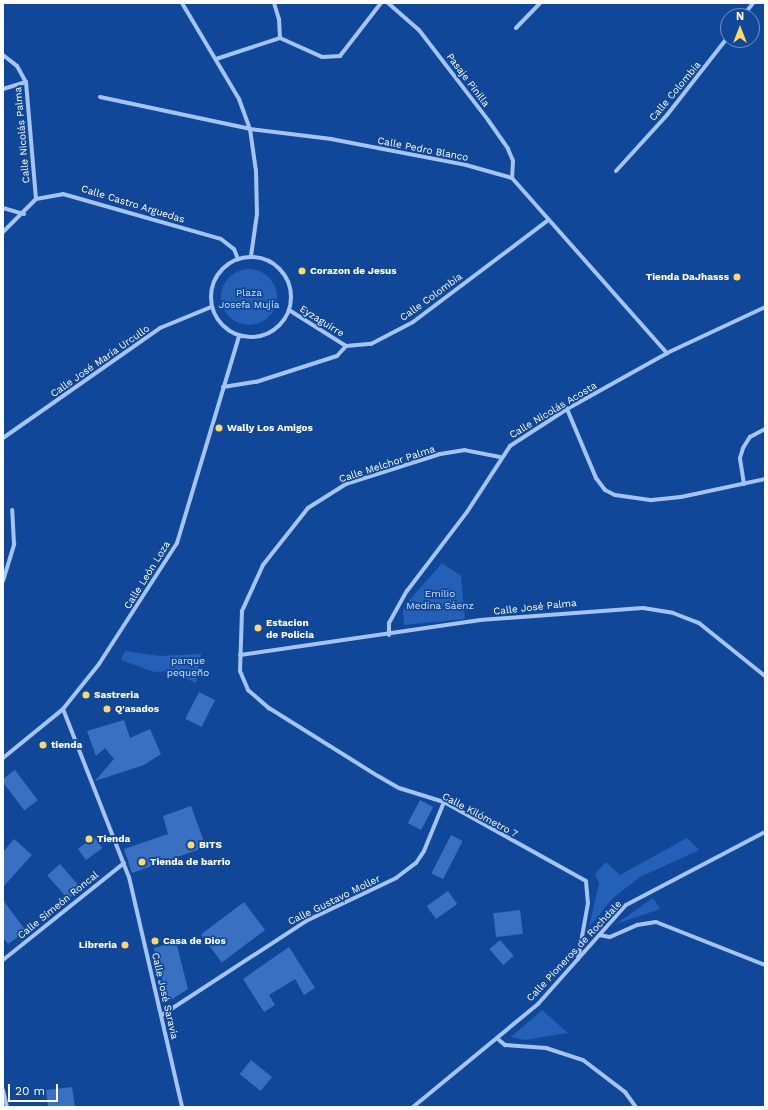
<!DOCTYPE html>
<meta charset="utf-8">
<style>
body{margin:0}
#map{position:relative;width:768px;height:1110px;overflow:hidden;background:#114799;font-family:"Work Sans",sans-serif}
div>[style]{position:absolute}
[style*='--x']{left:calc(var(--x)*1px);top:calc(var(--y)*1px);width:calc(var(--w)*1px);rotate:calc(var(--a)*1deg)}
.green>*{inset:0;background:#2460b8}
.round{border-radius:50%}
.building>*{inset:0;background:#3a70c1;transform-origin:0 0}
.minor>*{height:4px;margin:-2px;padding:0 2px;transform-origin:2px;border-radius:2px;background:#a3c4f4}
.minor>.ring{margin:-2px;padding:0;box-sizing:content-box;background:none;border:4px solid #a3c4f4;border-radius:50%}
.dots>*{width:11px;height:11px;translate:-50% -50%;box-sizing:border-box;border:2px solid #114799;border-radius:50%}
span{translate:-50% -50%;white-space:nowrap;text-align:center;line-height:1.15;-webkit-text-stroke:3.5px #114799;paint-order:stroke}
.street-label{font-size:10px;color:#fff}
.poi-label{font-size:10px;color:#fff;font-weight:700}
.left{translate:0 -50%;text-align:left}
.right{translate:-100% -50%;text-align:right}
.park-label{font-size:10px;color:#cbe0fe}
.frame{position:absolute;inset:0;border:4px solid #fff;pointer-events:none}
.north{position:absolute;left:720px;top:8px;width:40px;height:40px;box-sizing:border-box;background:#114799;border:1px solid #7091c2;border-radius:50%;rotate:0deg;font-size:11px;font-weight:700;line-height:16px;text-align:center;color:#fff}
.north::after{content:'';display:block;margin:auto;width:14px;height:18px;background:#ffd966;clip-path:polygon(50% 0,100% 100%,50% 72%,0 100%)}
.scale{position:absolute;left:8px;top:1084px;width:50px;height:18px;box-sizing:border-box;border:2px solid #fff;border-top:0;padding-left:5px;font-size:12px;line-height:14px;white-space:nowrap;color:#fff;-webkit-text-stroke:3px #114799;paint-order:stroke}
</style>
<div id="map">
<div class="green">
<i class="round" style="left:221px;top:269px;width:56px;height:56px"></i>
<i style="clip-path:polygon(442px 563px,461px 576px,465px 619px,404px 625px,403px 611px,407px 603px)"></i>
<i style="clip-path:polygon(125px 651px,160px 656px,201px 654px,196px 683px,171px 671px,154px 672px,121px 660px)"></i>
<i style="clip-path:polygon(687px 838px,699px 850px,640px 877px,613px 898px,589px 927px,599px 883px,595px 874px,606px 862px,620px 875px)"></i>
<i style="clip-path:polygon(653px 898px,660px 909px,616px 924px)"></i>
<i style="clip-path:polygon(542px 1010px,568px 1033px,525px 1040px,511px 1037px)"></i>
</div>
<div class="building">
<i style="left:199px;top:692px;width:18px;height:30px;rotate:27deg"></i>
<i style="clip-path:polygon(124px 720px,130px 738px,150px 729px,161px 754px,144px 765px,95px 781px,114px 759px,105px 748px,96px 756px,87px 731px)"></i>
<i style="left:15px;top:770px;width:38px;height:17px;rotate:53deg"></i>
<i style="left:420px;top:800px;width:15px;height:26px;rotate:28deg"></i>
<i style="clip-path:polygon(191px 806px,206px 847px,132px 873px,124px 849px,168px 834px,163px 816px)"></i>
<i style="left:451px;top:835px;width:13px;height:43px;rotate:27deg"></i>
<i style="left:94px;top:837px;width:14px;height:20px;rotate:54deg"></i>
<i style="clip-path:polygon(14px 839px,32px 855px,3px 887px,3px 852px)"></i>
<i style="left:60px;top:864px;width:32px;height:17px;rotate:49deg"></i>
<i style="left:448px;top:891px;width:16px;height:26px;rotate:55deg"></i>
<i style="clip-path:polygon(3px 900px,26px 931px,8px 944px,3px 938px)"></i>
<i style="left:244px;top:902px;width:35px;height:54px;rotate:53deg"></i>
<i style="left:520px;top:910px;width:24px;height:27px;rotate:83deg"></i>
<i style="left:500px;top:940px;width:21px;height:14px;rotate:49deg"></i>
<i style="clip-path:polygon(176px 942px,188px 989px,168px 1002px,154px 948px)"></i>
<i style="clip-path:polygon(289px 947px,315px 988px,304px 995px,295px 979px,269px 995px,275px 1005px,264px 1012px,243px 979px)"></i>
<i style="left:251px;top:1060px;width:27px;height:18px;rotate:39deg"></i>
<i style="clip-path:polygon(72px 1087px,75px 1107px,48px 1107px,46px 1090px)"></i>
</div>
<div class="minor">
<i style="--x:182;--y:3;--w:112;--a:59.3"></i>
<i style="--x:239;--y:99;--w:32;--a:70"></i>
<i style="--x:250;--y:129;--w:42;--a:81.9"></i>
<i style="--x:256;--y:171;--w:43;--a:88.7"></i>
<i style="--x:257;--y:214;--w:42;--a:98.1"></i>
<i style="--x:274;--y:3;--w:17;--a:73"></i>
<i style="--x:279;--y:19;--w:19;--a:87"></i>
<i style="--x:388;--y:3;--w:41;--a:41.1"></i>
<i style="--x:419;--y:30;--w:113;--a:52.5"></i>
<i style="--x:488;--y:120;--w:35;--a:55"></i>
<i style="--x:508;--y:149;--w:13;--a:67"></i>
<i style="--x:513;--y:161;--w:17;--a:93"></i>
<i style="--x:743;--y:16;--w:16;--a:-52"></i>
<i style="--x:516;--y:28;--w:35;--a:-46"></i>
<i style="--x:3;--y:55;--w:18;--a:38"></i>
<i style="--x:17;--y:66;--w:18;--a:61"></i>
<i style="--x:26;--y:82;--w:117;--a:85.1"></i>
<i style="--x:216;--y:59;--w:67;--a:-18.2"></i>
<i style="--x:280;--y:38;--w:46;--a:24.3"></i>
<i style="--x:322;--y:57;--w:18;--a:-3"></i>
<i style="--x:340;--y:56;--w:67;--a:-52.3"></i>
<i style="--x:3;--y:89;--w:24;--a:-17"></i>
<i style="--x:100;--y:97;--w:153;--a:12"></i>
<i style="--x:250;--y:129;--w:82;--a:7"></i>
<i style="--x:331;--y:139;--w:137;--a:10.9"></i>
<i style="--x:466;--y:165;--w:48;--a:15.8"></i>
<i style="--x:512;--y:178;--w:234;--a:48.5"></i>
<i style="--x:616;--y:171;--w:76;--a:-47.7"></i>
<i style="--x:667;--y:115;--w:99;--a:-52"></i>
<i style="--x:3;--y:208;--w:22;--a:16"></i>
<i style="--x:3;--y:232;--w:47;--a:-45"></i>
<i style="--x:36;--y:199;--w:27;--a:-10"></i>
<i style="--x:63;--y:194;--w:164;--a:15.9"></i>
<i style="--x:221;--y:239;--w:16;--a:38"></i>
<i style="--x:234;--y:249;--w:11;--a:68"></i>
<i class="ring" style="left:211px;top:257px;width:76px;height:76px"></i>
<i style="--x:289;--y:310;--w:67;--a:32.3"></i>
<i style="--x:346;--y:346;--w:25;--a:-5"></i>
<i style="--x:371;--y:344;--w:47;--a:-27.6"></i>
<i style="--x:413;--y:322;--w:168;--a:-37"></i>
<i style="--x:223;--y:387;--w:33;--a:-9"></i>
<i style="--x:256;--y:382;--w:85;--a:-17.8"></i>
<i style="--x:337;--y:356;--w:13;--a:-48"></i>
<i style="--x:567;--y:409;--w:75;--a:67.2"></i>
<i style="--x:596;--y:478;--w:15;--a:53"></i>
<i style="--x:605;--y:490;--w:11;--a:27"></i>
<i style="--x:615;--y:495;--w:37;--a:8"></i>
<i style="--x:652;--y:500;--w:29;--a:-6"></i>
<i style="--x:681;--y:497;--w:86;--a:-12.1"></i>
<i style="--x:3;--y:438;--w:192;--a:-35"></i>
<i style="--x:160;--y:328;--w:55;--a:-22.4"></i>
<i style="--x:500;--y:457;--w:36;--a:-169"></i>
<i style="--x:465;--y:450;--w:25;--a:171"></i>
<i style="--x:440;--y:454;--w:99;--a:162.3"></i>
<i style="--x:346;--y:484;--w:45;--a:147.7"></i>
<i style="--x:308;--y:508;--w:73;--a:128.3"></i>
<i style="--x:263;--y:565;--w:51;--a:114.5"></i>
<i style="--x:242;--y:611;--w:60;--a:91.9"></i>
<i style="--x:240;--y:671;--w:21;--a:67"></i>
<i style="--x:248;--y:690;--w:28;--a:41"></i>
<i style="--x:269;--y:708;--w:128;--a:32"></i>
<i style="--x:378;--y:776;--w:24;--a:30"></i>
<i style="--x:399;--y:788;--w:47;--a:17.3"></i>
<i style="--x:444;--y:802;--w:162;--a:29.1"></i>
<i style="--x:586;--y:881;--w:22;--a:85"></i>
<i style="--x:588;--y:903;--w:57;--a:100.1"></i>
<i style="--x:744;--y:484;--w:26;--a:-99"></i>
<i style="--x:740;--y:458;--w:10;--a:-73"></i>
<i style="--x:743;--y:448;--w:13;--a:-58"></i>
<i style="--x:750;--y:437;--w:17;--a:-28"></i>
<i style="--x:3;--y:581;--w:39;--a:-73"></i>
<i style="--x:14;--y:544;--w:34;--a:-93"></i>
<i style="--x:389;--y:635;--w:12;--a:-90"></i>
<i style="--x:389;--y:623;--w:37;--a:-61"></i>
<i style="--x:407;--y:591;--w:99;--a:-52.8"></i>
<i style="--x:467;--y:512;--w:79;--a:-56.9"></i>
<i style="--x:510;--y:446;--w:68;--a:-33"></i>
<i style="--x:567;--y:409;--w:115;--a:-29.2"></i>
<i style="--x:667;--y:353;--w:108;--a:-25.1"></i>
<i style="--x:240;--y:655;--w:243;--a:-8.3"></i>
<i style="--x:480;--y:620;--w:163;--a:-4.2"></i>
<i style="--x:643;--y:608;--w:30;--a:9"></i>
<i style="--x:673;--y:613;--w:28;--a:21"></i>
<i style="--x:699;--y:623;--w:85;--a:38.8"></i>
<i style="--x:63;--y:709;--w:180;--a:68.6"></i>
<i style="--x:129;--y:877;--w:236;--a:77"></i>
<i style="--x:3;--y:758;--w:77;--a:-39.2"></i>
<i style="--x:63;--y:709;--w:58;--a:-51.3"></i>
<i style="--x:99;--y:664;--w:144;--a:-57.2"></i>
<i style="--x:177;--y:543;--w:216;--a:-73.3"></i>
<i style="--x:599;--y:935;--w:11;--a:10"></i>
<i style="--x:610;--y:937;--w:30;--a:-24"></i>
<i style="--x:637;--y:925;--w:19;--a:-9"></i>
<i style="--x:656;--y:922;--w:117;--a:21.5"></i>
<i style="--x:3;--y:960;--w:155;--a:-38.7"></i>
<i style="--x:162;--y:1015;--w:172;--a:-33.1"></i>
<i style="--x:306;--y:921;--w:100;--a:-25.5"></i>
<i style="--x:396;--y:878;--w:25;--a:-37"></i>
<i style="--x:416;--y:863;--w:14;--a:-56"></i>
<i style="--x:424;--y:851;--w:53;--a:-67.8"></i>
<i style="--x:499;--y:1040;--w:8;--a:40"></i>
<i style="--x:505;--y:1045;--w:41;--a:4.2"></i>
<i style="--x:546;--y:1048;--w:39;--a:18"></i>
<i style="--x:583;--y:1060;--w:53;--a:37.3"></i>
<i style="--x:625;--y:1092;--w:19;--a:54"></i>
<i style="--x:3;--y:1090;--w:17;--a:77"></i>
<i style="--x:413;--y:1107;--w:162;--a:-39.5"></i>
<i style="--x:538;--y:1004;--w:132;--a:-48.4"></i>
<i style="--x:626;--y:905;--w:157;--a:-27.7"></i>
</div>
<div class="dots">
<i style="left:302px;top:271px;background:#ffd966"></i>
<i style="left:737px;top:277px;background:#ffd966"></i>
<i style="left:219px;top:428px;background:#ffd966"></i>
<i style="left:258px;top:628px;background:#ffd966"></i>
<i style="left:86px;top:695px;background:#ffd966"></i>
<i style="left:107px;top:709px;background:#ffd966"></i>
<i style="left:43px;top:745px;background:#ffd966"></i>
<i style="left:89px;top:839px;background:#ffd966"></i>
<i style="left:191px;top:845px;background:#ffd966"></i>
<i style="left:142px;top:862px;background:#ffd966"></i>
<i style="left:155px;top:941px;background:#ffd966"></i>
<i style="left:125px;top:945px;background:#ffd966"></i>
</div>
<div class="street-label">
<span style="left:468px;top:80px;rotate:53deg">Pasaje Pinilla</span>
<span style="left:675px;top:91px;rotate:-50deg">Calle Colombia</span>
<span style="left:22px;top:135px;rotate:-95deg">Calle Nicolás Palma</span>
<span style="left:423px;top:149px;rotate:11deg">Calle Pedro Blanco</span>
<span style="left:133px;top:204px;rotate:17deg">Calle Castro Arguedas</span>
<span style="left:431px;top:297px;rotate:-36deg">Calle Colombia</span>
<span style="left:322px;top:321px;rotate:32deg">Eyzaguirre</span>
<span style="left:100px;top:361px;rotate:-35deg">Calle José María Urcullo</span>
<span style="left:553px;top:410px;rotate:-31deg">Calle Nicolás Acosta</span>
<span style="left:387px;top:464px;rotate:-18deg">Calle Melchor Palma</span>
<span style="left:147px;top:575px;rotate:-58deg">Calle León Loza</span>
<span style="left:535px;top:607px;rotate:-6deg">Calle José Palma</span>
<span style="left:480px;top:815px;rotate:28deg">Calle Kilómetro 7</span>
<span style="left:334px;top:900px;rotate:-26deg">Calle Gustavo Moller</span>
<span style="left:58px;top:905px;rotate:-39deg">Calle Simeón Roncal</span>
<span style="left:574px;top:951px;rotate:-47deg">Calle Pioneros de Rochdale</span>
<span style="left:165px;top:996px;rotate:77deg">Calle José Saravia</span>
</div>
<div class="poi-label">
<span class="left" style="left:310px;top:271px">Corazon de Jesus</span>
<span class="right" style="left:729px;top:277px">Tienda DaJhasss</span>
<span class="left" style="left:227px;top:428px">Wally Los Amigos</span>
<span class="left" style="left:266px;top:628px">Estacion<br>de Policia</span>
<span class="left" style="left:94px;top:695px">Sastreria</span>
<span class="left" style="left:115px;top:709px">Q'asados</span>
<span class="left" style="left:51px;top:745px">tienda</span>
<span class="left" style="left:97px;top:839px">Tienda</span>
<span class="left" style="left:199px;top:845px">BITS</span>
<span class="left" style="left:150px;top:862px">Tienda de barrio</span>
<span class="left" style="left:163px;top:941px">Casa de Dios</span>
<span class="right" style="left:117px;top:945px">Libreria</span>
</div>
<div class="park-label">
<span style="left:249px;top:298px">Plaza<br>Josefa Mujía</span>
<span style="left:440px;top:599px">Emilio<br>Medina Sáenz</span>
<span style="left:188px;top:666px">parque<br>pequeño</span>
</div>
<div class="frame"></div>
<div class="north">N</div>
<div class="scale">20 m</div>
</div>
